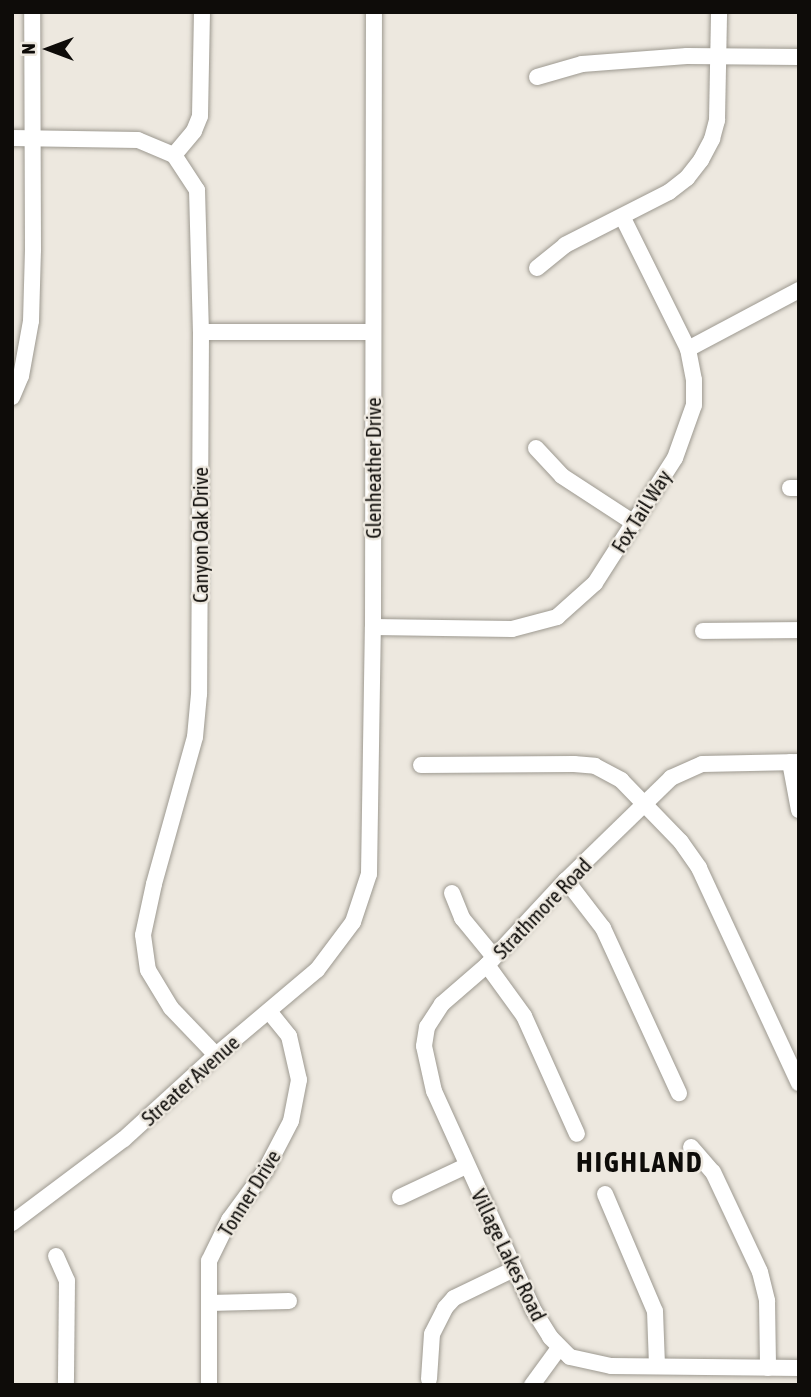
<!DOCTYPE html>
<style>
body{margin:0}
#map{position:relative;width:811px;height:1397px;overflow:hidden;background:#ede8df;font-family:"Asap Condensed",sans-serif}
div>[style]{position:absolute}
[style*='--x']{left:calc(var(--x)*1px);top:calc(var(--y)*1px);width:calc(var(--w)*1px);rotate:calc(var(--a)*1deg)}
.roads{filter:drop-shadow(0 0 2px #9d9990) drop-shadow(0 0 2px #9d9990)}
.minor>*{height:16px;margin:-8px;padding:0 8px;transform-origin:8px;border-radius:8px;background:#fff}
span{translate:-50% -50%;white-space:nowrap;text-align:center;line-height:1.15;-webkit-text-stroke:5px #ede8df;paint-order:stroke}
.street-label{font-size:21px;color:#0e0c09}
.district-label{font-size:28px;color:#0e0c09;font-weight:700;letter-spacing:2px}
.frame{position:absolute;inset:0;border:14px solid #0e0c09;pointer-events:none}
.north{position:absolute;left:14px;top:14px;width:70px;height:70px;-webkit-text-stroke:5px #ede8df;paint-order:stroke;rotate:270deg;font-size:19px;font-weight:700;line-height:28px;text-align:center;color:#0e0c09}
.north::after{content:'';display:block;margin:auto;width:24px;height:32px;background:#0e0c09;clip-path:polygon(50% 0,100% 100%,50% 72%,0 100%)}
</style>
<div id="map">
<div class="roads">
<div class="minor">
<i style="--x:537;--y:77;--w:47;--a:-16.1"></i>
<i style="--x:582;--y:64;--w:105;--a:-4.4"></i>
<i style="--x:687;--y:56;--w:112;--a:0.5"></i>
<i style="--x:12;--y:138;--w:126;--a:0.9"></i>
<i style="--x:138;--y:140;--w:39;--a:23"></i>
<i style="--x:174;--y:155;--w:42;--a:56.7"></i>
<i style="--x:197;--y:190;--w:142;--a:88.4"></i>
<i style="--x:201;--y:332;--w:362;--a:90.3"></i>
<i style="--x:199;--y:694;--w:43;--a:95.3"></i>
<i style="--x:195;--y:737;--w:153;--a:105.6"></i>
<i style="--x:154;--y:884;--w:52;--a:102.2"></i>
<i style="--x:143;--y:935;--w:35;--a:82"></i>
<i style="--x:148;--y:970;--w:44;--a:58.8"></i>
<i style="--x:171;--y:1008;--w:65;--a:46.2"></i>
<i style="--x:174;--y:155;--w:31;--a:-50"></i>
<i style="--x:194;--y:131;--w:16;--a:-68"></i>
<i style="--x:200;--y:116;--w:104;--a:-88.9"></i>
<i style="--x:537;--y:268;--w:36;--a:-39"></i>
<i style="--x:565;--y:245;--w:117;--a:-27"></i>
<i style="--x:669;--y:192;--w:23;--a:-38"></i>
<i style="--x:687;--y:178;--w:23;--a:-52"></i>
<i style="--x:701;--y:160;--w:24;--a:-62"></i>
<i style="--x:712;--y:139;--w:20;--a:-75"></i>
<i style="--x:717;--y:120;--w:108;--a:-88.9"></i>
<i style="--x:201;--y:332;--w:171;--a:0"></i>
<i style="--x:688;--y:349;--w:126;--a:-28"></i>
<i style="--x:12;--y:397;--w:23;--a:-67"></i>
<i style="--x:21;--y:376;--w:56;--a:-79.7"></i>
<i style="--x:31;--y:321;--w:71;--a:-88.4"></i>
<i style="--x:33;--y:250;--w:238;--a:-90.2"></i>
<i style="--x:536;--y:448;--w:38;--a:47"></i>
<i style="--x:562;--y:476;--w:86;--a:33.1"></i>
<i style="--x:790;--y:488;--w:9;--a:0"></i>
<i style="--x:373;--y:627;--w:139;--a:0.8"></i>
<i style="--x:512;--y:629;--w:47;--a:-14.9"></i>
<i style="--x:557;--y:617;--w:51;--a:-41.8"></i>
<i style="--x:595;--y:583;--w:148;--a:-57.4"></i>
<i style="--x:675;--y:458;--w:56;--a:-70.3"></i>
<i style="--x:694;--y:405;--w:25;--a:-90"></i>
<i style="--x:694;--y:380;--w:32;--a:-101"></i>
<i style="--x:688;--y:349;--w:146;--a:-116.4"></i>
<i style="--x:703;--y:631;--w:96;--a:-0.6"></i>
<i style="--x:790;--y:762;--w:49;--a:79.4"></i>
<i style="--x:799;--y:762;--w:97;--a:178.8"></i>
<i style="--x:702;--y:764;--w:34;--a:156"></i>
<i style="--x:671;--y:778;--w:146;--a:135.8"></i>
<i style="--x:566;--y:880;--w:116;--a:132.9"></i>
<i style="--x:487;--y:965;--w:60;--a:139.1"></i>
<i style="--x:442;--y:1004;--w:27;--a:123"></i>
<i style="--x:427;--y:1027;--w:19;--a:99"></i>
<i style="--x:424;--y:1046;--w:46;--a:77.5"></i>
<i style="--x:434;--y:1091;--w:242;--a:65.6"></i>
<i style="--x:534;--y:1311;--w:31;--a:58"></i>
<i style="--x:550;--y:1337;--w:28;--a:45"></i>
<i style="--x:570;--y:1357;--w:42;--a:12.4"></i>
<i style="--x:611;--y:1366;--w:188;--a:0.6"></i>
<i style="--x:421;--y:765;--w:153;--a:-0.4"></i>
<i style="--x:574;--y:764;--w:21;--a:5"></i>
<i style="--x:595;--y:766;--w:30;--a:28"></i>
<i style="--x:621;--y:780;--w:86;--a:45.9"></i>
<i style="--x:681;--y:842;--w:32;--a:55"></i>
<i style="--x:699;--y:868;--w:237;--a:65.1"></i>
<i style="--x:566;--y:880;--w:61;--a:52.4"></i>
<i style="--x:603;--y:928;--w:182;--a:65.3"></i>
<i style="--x:452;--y:893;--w:27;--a:68"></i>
<i style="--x:462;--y:918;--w:50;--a:50.6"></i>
<i style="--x:487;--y:965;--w:63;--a:54"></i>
<i style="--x:524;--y:1016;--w:129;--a:65.8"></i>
<i style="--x:691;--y:1147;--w:33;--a:49"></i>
<i style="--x:713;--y:1172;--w:110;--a:64.8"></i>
<i style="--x:760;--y:1272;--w:30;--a:76"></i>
<i style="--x:767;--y:1301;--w:67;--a:89.1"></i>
<i style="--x:605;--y:1194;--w:127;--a:66.9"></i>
<i style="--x:655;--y:1311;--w:55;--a:87.9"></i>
<i style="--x:400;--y:1197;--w:73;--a:-25.2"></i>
<i style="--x:12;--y:1223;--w:140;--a:-36.9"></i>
<i style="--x:124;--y:1139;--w:125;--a:-42.4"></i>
<i style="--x:216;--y:1055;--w:132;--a:-40.1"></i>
<i style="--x:317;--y:970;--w:60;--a:-53.1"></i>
<i style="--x:353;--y:922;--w:51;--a:-71.6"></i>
<i style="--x:369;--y:874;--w:247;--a:-89.1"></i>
<i style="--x:373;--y:627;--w:615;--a:-89.91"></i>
<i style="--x:56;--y:1256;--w:27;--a:66"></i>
<i style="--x:67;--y:1281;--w:104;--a:90.6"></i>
<i style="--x:209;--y:1303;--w:80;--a:-1.4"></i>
<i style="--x:429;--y:1379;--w:45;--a:-86.2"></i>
<i style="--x:432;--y:1334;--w:29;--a:-63"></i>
<i style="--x:445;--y:1308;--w:13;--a:-48"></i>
<i style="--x:454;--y:1298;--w:67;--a:-25.8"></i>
<i style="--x:209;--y:1385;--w:124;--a:-90"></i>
<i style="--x:209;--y:1261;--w:46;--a:-64"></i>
<i style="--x:229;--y:1220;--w:61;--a:-53.7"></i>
<i style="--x:265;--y:1171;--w:56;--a:-62.5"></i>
<i style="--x:291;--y:1121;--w:42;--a:-79"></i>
<i style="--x:299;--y:1080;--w:45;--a:-102.8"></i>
<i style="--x:289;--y:1036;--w:32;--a:-129"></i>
<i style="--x:532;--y:1385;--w:46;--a:-53.9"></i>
</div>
</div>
<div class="street-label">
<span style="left:373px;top:468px;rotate:-90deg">Glenheather Drive</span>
<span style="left:641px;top:511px;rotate:-58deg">Fox Tail Way</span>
<span style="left:200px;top:535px;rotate:-90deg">Canyon Oak Drive</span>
<span style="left:542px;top:908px;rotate:-46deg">Strathmore Road</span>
<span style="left:190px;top:1080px;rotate:-42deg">Streater Avenue</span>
<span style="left:249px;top:1193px;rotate:-58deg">Tonner Drive</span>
<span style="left:509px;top:1255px;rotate:64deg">Village Lakes Road</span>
</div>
<div class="district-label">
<span style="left:640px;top:1162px">HIGHLAND</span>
</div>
<div class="frame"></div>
<div class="north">N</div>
</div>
